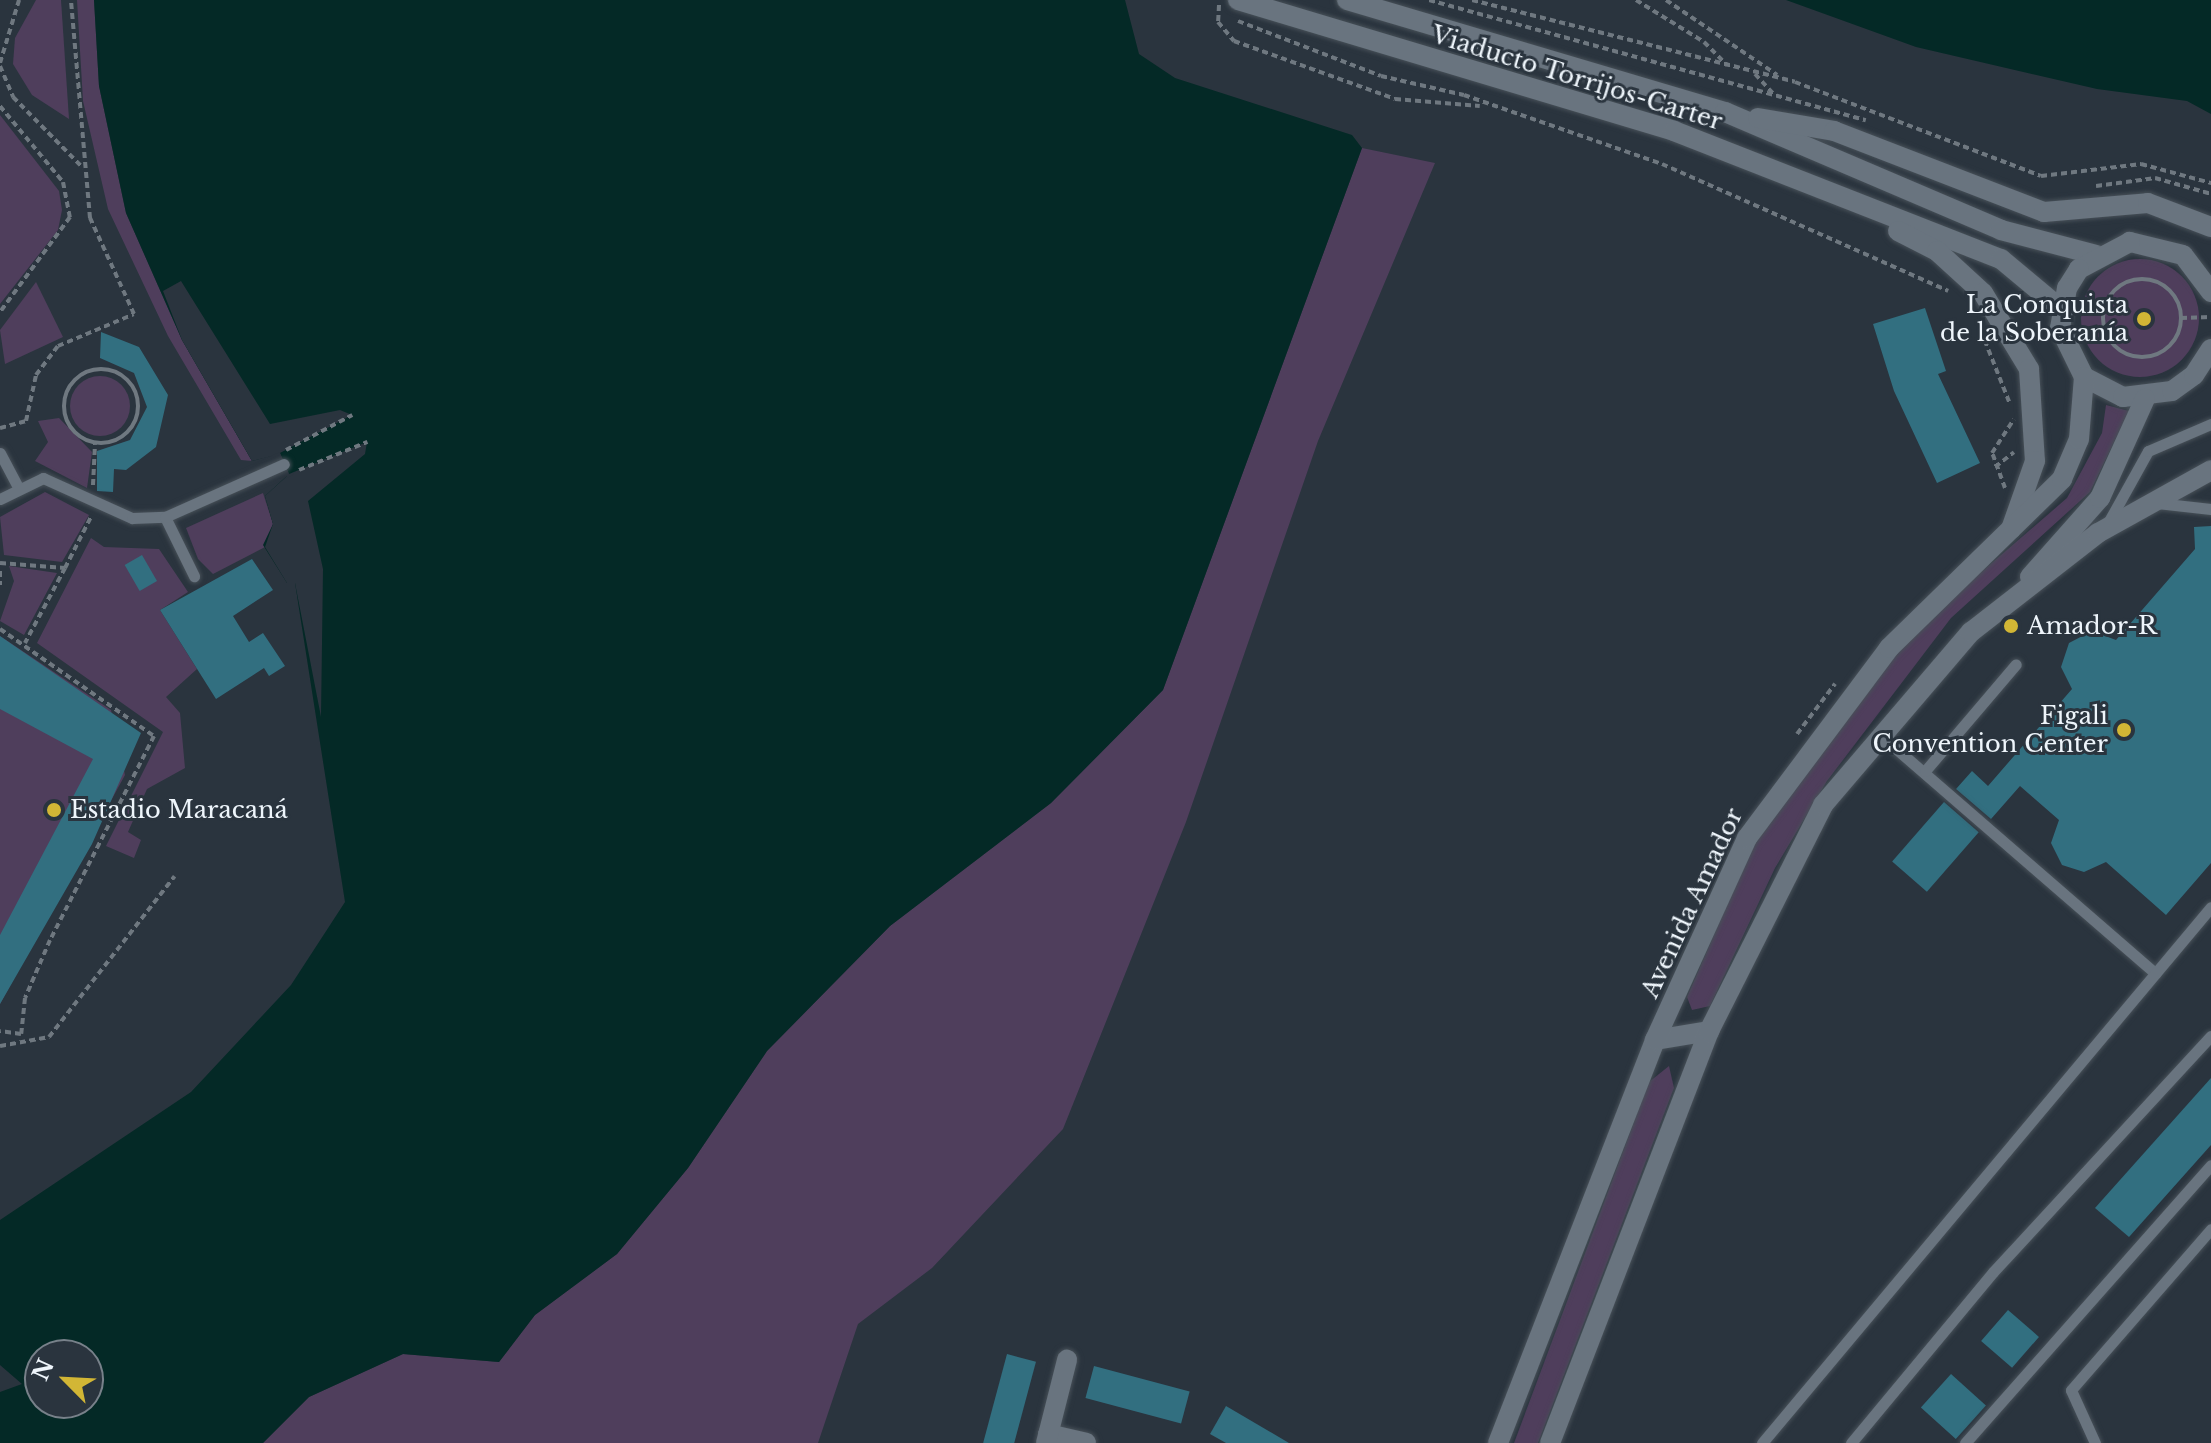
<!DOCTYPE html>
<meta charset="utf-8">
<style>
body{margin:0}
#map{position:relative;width:2211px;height:1443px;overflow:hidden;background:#2a343e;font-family:"Libre Baskerville",serif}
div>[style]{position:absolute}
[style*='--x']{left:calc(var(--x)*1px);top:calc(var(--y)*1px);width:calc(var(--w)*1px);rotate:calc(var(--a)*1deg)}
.green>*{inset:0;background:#4f3e5c}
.round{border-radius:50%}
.water>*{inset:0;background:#042926}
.pier>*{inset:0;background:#2a343e}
.building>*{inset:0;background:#326f80;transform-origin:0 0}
.path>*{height:4px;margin-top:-2px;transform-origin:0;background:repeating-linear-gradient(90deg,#6f7880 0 6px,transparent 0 10px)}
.path>.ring{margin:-2px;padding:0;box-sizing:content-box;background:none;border:4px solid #6f7880;border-radius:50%}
.roads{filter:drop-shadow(0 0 2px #475058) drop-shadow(0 0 2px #475058)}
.service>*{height:11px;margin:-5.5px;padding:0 5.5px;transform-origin:5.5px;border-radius:5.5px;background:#69747f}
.minor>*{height:20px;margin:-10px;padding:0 10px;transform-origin:10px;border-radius:10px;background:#69747f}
.secondary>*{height:20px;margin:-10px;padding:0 10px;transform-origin:10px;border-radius:10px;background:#69747f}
.dots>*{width:22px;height:22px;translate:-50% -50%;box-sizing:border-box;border:4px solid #2a343e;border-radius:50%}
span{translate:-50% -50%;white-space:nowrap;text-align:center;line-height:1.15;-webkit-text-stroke:6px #2a343e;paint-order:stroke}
.street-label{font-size:24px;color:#eef5fb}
.poi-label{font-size:24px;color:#eef5fb}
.right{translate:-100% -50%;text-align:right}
.left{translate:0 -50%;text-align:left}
.north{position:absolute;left:24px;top:1339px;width:80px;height:80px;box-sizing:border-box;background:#2a343e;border:2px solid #78818a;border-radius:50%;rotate:294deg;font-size:22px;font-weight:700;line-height:32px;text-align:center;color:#eef5fb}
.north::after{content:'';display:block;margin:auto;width:28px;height:36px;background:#d2b635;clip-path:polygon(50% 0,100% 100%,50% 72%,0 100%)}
</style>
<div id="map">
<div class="green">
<i style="clip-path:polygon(36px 0,61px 0,69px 119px,32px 95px,13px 64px,15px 38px)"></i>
<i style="clip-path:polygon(77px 0,94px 0,99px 86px,126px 213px,182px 340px,252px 461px,241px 460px,168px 336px,108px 209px,83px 101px)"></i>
<i style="clip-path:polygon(0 115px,59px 191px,62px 210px,58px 230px,0 304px)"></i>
<i style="clip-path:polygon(1362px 148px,1435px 163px,1318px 441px,1186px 822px,1063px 1129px,932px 1268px,858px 1324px,818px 1443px,263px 1443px,309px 1397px,403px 1354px,499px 1362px,535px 1315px,617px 1254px,688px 1168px,767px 1051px,890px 926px,1051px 803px,1163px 690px)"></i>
<i class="round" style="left:2081px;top:259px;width:118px;height:118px"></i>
<i style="clip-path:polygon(36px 282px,63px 337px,5px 364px,0 330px)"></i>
<i class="round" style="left:70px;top:376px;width:60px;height:60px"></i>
<i style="clip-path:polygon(2106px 405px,2129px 411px,2090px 492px,1951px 618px,1827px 781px,1775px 868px,1710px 1006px,1692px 1010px,1687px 997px,1751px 850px,1841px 716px,1935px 612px,2067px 498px,2102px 433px)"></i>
<i style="clip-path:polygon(59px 418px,92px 452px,87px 488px,35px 461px,48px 442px,38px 421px)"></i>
<i style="clip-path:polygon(45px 492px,89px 515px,62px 562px,4px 555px,0 517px)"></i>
<i style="clip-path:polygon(263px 493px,273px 524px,265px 547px,213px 574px,198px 559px,186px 528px)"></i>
<i style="clip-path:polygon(91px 538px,104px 547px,159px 549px,188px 592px,160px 610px,197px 669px,166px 697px,180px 713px,185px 768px,147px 789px,128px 832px,141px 840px,134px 858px,106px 846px,163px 732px,37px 643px)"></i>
<i style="clip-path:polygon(9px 566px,57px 573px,24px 635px,0 621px,14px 581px)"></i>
<i style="clip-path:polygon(0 636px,111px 710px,125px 775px,0 1004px)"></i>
<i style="clip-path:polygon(1669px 1066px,1674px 1088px,1538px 1443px,1514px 1443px,1649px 1082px)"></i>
</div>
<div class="water">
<i style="clip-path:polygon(evenodd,94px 0,1125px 0,1139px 54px,1175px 78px,1352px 135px,1362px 148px,1163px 690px,1051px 803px,890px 926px,767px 1051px,688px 1168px,617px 1254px,535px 1315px,499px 1362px,403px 1354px,309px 1397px,263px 1443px,0 1443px,0 1392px,22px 1384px,0 1365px,0 1220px,191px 1092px,291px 985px,345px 902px,295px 583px,287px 583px,263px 545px,273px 524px,265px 496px,289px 474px,280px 453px,252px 461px,182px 340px,126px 213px,99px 86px,94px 0,40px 1355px,88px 1355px,88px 1403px,40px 1403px,40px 1355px)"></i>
<i style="clip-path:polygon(1786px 0,2211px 0,2211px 114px,2187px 101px,2097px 89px,1916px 47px)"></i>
</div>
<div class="pier">
<i style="clip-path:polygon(181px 281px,270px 424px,340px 410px,352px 415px,280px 453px,289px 474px,367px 442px,365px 454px,308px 501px,323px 569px,321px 717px,295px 583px,287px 583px,265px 547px,273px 524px,265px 496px,287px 476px,278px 479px,284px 473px,278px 458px,253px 465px,272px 456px,252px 461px,182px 340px,163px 291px)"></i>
</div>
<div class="building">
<i style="clip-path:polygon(1925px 308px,1946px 371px,1938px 374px,1980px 463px,1937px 483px,1894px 391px,1873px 324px)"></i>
<i style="clip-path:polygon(101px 332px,139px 347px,168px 395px,156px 447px,126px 470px,114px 469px,113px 492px,97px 491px,97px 451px,130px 440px,147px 407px,134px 373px,100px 358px)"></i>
<i style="clip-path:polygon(2211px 526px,2211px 863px,2166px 915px,2106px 862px,2084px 872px,2062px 865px,2051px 843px,2059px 820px,2020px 786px,1991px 819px,1956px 789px,1972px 771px,1988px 786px,2072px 689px,2061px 667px,2069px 643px,2092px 631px,2116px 640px,2195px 549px,2194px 527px)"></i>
<i style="left:142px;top:555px;width:30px;height:20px;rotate:60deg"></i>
<i style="clip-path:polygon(252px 559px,273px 590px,233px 616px,249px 642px,263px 633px,285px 666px,269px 676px,264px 668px,216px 699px,160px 610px)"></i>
<i style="clip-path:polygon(0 636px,141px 733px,92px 844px,0 1004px,0 935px,93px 759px,0 709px)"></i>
<i style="left:1944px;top:802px;width:46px;height:79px;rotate:41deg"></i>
<i style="clip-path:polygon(2211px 1078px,2211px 1145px,2129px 1237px,2095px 1208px)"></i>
<i style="left:2008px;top:1310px;width:41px;height:41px;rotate:41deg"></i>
<i style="left:1007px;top:1354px;width:30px;height:92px;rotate:15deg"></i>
<i style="left:1094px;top:1366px;width:99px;height:33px;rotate:15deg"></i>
<i style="left:1951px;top:1374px;width:47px;height:45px;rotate:42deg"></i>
<i style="clip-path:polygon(1226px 1406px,1289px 1443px,1226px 1443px,1210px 1434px)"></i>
</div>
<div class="path">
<i style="--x:1429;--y:0;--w:453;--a:15.4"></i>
<i style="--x:1472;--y:0;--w:333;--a:14.2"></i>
<i style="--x:1795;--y:82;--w:263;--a:20.9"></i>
<i style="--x:2041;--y:176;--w:101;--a:-6.8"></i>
<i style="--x:2141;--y:164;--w:73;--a:15.2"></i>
<i style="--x:1636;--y:0;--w:80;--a:31.7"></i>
<i style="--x:1704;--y:42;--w:33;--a:45"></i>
<i style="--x:1666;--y:0;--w:134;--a:34"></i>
<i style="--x:1219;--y:5;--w:17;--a:93"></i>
<i style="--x:1218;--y:22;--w:25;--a:50"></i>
<i style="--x:1234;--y:41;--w:171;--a:19.8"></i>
<i style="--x:1395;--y:99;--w:85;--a:4.7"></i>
<i style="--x:1238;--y:21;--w:153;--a:21"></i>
<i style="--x:1381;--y:76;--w:85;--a:12.9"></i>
<i style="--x:1464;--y:95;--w:210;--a:19.2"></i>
<i style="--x:1662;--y:164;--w:313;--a:23.9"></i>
<i style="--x:0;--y:63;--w:66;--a:-73.2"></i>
<i style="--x:0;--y:66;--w:34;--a:67"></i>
<i style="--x:13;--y:97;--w:100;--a:45.4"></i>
<i style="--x:1755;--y:74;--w:26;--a:47"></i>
<i style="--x:0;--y:106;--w:99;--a:50.3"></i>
<i style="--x:63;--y:182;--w:36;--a:79"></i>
<i style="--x:70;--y:217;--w:118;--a:126.4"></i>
<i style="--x:2096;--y:186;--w:60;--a:-7.7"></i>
<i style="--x:2155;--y:178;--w:58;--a:15.9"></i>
<i class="ring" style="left:2103px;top:279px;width:74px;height:74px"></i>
<i style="--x:2181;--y:318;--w:30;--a:-2"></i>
<i style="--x:1981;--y:331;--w:79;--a:68.3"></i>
<i class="ring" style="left:64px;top:369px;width:70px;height:70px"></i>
<i style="--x:0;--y:428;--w:27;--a:-15"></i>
<i style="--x:26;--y:421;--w:47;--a:-77.7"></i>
<i style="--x:36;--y:375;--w:36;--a:-53"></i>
<i style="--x:58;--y:346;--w:82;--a:-22.8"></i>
<i style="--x:134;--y:314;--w:106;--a:-114.6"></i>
<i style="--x:90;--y:218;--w:219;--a:-95"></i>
<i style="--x:286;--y:450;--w:75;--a:-27.9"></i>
<i style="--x:1995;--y:467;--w:24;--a:-38"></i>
<i style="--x:299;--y:470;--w:74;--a:-22.4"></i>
<i style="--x:93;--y:485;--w:41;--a:-87.2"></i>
<i style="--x:2005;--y:488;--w:37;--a:-110"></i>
<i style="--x:1992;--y:453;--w:40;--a:-57.1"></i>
<i style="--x:0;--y:563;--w:65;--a:4.4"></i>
<i style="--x:65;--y:568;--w:85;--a:118.1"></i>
<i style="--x:65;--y:568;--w:57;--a:-63"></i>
<i style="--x:0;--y:571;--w:14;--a:90"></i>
<i style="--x:0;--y:629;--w:188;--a:34.8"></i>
<i style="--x:154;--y:736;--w:229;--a:117"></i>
<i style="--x:50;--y:940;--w:63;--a:113.3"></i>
<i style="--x:25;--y:998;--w:36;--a:96"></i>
<i style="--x:21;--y:1034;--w:21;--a:-172"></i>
<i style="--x:1797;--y:734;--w:63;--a:-52.8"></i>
<i style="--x:0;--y:1046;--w:50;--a:-10.4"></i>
<i style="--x:49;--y:1037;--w:204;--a:-52"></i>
</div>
<div class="roads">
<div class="service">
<i style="--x:0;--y:453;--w:41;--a:62.2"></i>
<i style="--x:0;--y:499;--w:48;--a:-26"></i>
<i style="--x:43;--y:478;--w:98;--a:24.2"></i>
<i style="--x:132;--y:518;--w:33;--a:-2"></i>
<i style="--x:165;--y:517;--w:66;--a:63.8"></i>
<i style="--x:2157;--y:503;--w:54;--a:6.3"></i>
<i style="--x:165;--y:517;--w:130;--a:-24"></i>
<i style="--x:2109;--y:521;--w:80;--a:-60.9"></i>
<i style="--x:2148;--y:451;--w:69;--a:-23.2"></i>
<i style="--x:1878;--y:733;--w:367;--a:40.9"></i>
<i style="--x:1925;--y:771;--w:140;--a:-49.6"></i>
<i style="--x:1762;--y:1443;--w:699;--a:-50.05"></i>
<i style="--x:1851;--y:1443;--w:222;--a:-50.3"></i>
<i style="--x:1993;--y:1272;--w:321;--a:-47.3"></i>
<i style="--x:1965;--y:1443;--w:371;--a:-48.5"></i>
<i style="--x:2095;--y:1443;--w:58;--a:-114.4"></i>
<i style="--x:2071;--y:1390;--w:213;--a:-49"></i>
</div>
<div class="minor">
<i style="--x:1048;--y:1434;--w:39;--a:13"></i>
<i style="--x:1046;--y:1443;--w:86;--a:-75.8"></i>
</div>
<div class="secondary">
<i style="--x:1238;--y:0;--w:455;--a:16.7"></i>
<i style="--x:1674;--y:131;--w:351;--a:21.4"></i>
<i style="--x:2001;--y:259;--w:78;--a:39.8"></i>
<i style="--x:1347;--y:0;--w:394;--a:16.5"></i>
<i style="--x:1725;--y:112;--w:300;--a:23.1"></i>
<i style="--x:2001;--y:230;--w:98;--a:14.7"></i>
<i style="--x:1758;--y:118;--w:77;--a:9.7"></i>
<i style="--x:1834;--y:131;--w:225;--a:21.1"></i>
<i style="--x:2044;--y:212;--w:104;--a:-4.9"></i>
<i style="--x:2148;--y:203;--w:67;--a:20.9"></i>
<i style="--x:1898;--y:231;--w:44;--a:27.1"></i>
<i style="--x:1937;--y:251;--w:62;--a:42.4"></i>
<i style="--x:1983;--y:293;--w:89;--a:58.8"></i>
<i style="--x:2029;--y:369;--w:92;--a:86.3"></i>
<i style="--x:2035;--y:461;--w:72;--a:109.4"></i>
<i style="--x:2211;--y:292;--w:46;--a:-127.1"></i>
<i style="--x:2183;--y:255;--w:55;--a:-166.2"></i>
<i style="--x:2130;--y:242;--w:58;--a:152.1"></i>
<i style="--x:2079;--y:269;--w:22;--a:122"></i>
<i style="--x:2067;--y:288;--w:41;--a:99.9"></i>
<i style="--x:2060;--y:328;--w:55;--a:63.9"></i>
<i style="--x:2084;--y:377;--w:44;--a:27.1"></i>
<i style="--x:2123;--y:397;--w:49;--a:-7"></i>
<i style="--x:2172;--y:391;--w:27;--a:-36"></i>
<i style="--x:2194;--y:375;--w:31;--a:-57"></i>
<i style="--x:2030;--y:577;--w:106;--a:-48.5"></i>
<i style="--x:2100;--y:498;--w:109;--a:-65.6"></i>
<i style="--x:1655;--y:1040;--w:55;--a:-9.5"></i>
<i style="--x:1498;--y:1443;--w:433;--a:-68.7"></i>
<i style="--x:1655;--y:1040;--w:222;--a:-65.5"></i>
<i style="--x:1747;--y:838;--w:237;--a:-53.2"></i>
<i style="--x:1889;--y:648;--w:242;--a:-44.3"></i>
<i style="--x:2062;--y:479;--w:43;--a:-67"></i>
<i style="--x:2079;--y:439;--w:62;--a:-85.4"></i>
<i style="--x:1550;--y:1443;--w:442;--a:-68.9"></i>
<i style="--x:1709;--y:1031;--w:253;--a:-63.2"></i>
<i style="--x:1823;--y:805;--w:228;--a:-49.5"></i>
<i style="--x:1971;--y:632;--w:161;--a:-37.9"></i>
<i style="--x:2098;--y:533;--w:129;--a:-29.1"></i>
</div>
</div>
<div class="dots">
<i style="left:2144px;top:319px;background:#d2b635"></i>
<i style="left:2011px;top:626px;background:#d2b635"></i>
<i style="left:2124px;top:730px;background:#d2b635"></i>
<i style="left:54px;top:810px;background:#d2b635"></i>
</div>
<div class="street-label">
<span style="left:1577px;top:78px;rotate:17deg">Viaducto Torrijos-Carter</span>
<span style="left:1692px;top:903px;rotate:-65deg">Avenida Amador</span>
</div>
<div class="poi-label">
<span class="right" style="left:2128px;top:319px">La Conquista<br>de la Soberanía</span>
<span class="left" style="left:2027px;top:626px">Amador-R</span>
<span class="right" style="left:2108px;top:730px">Figali<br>Convention Center</span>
<span class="left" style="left:70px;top:810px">Estadio Maracaná</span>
</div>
<div class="north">N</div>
</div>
